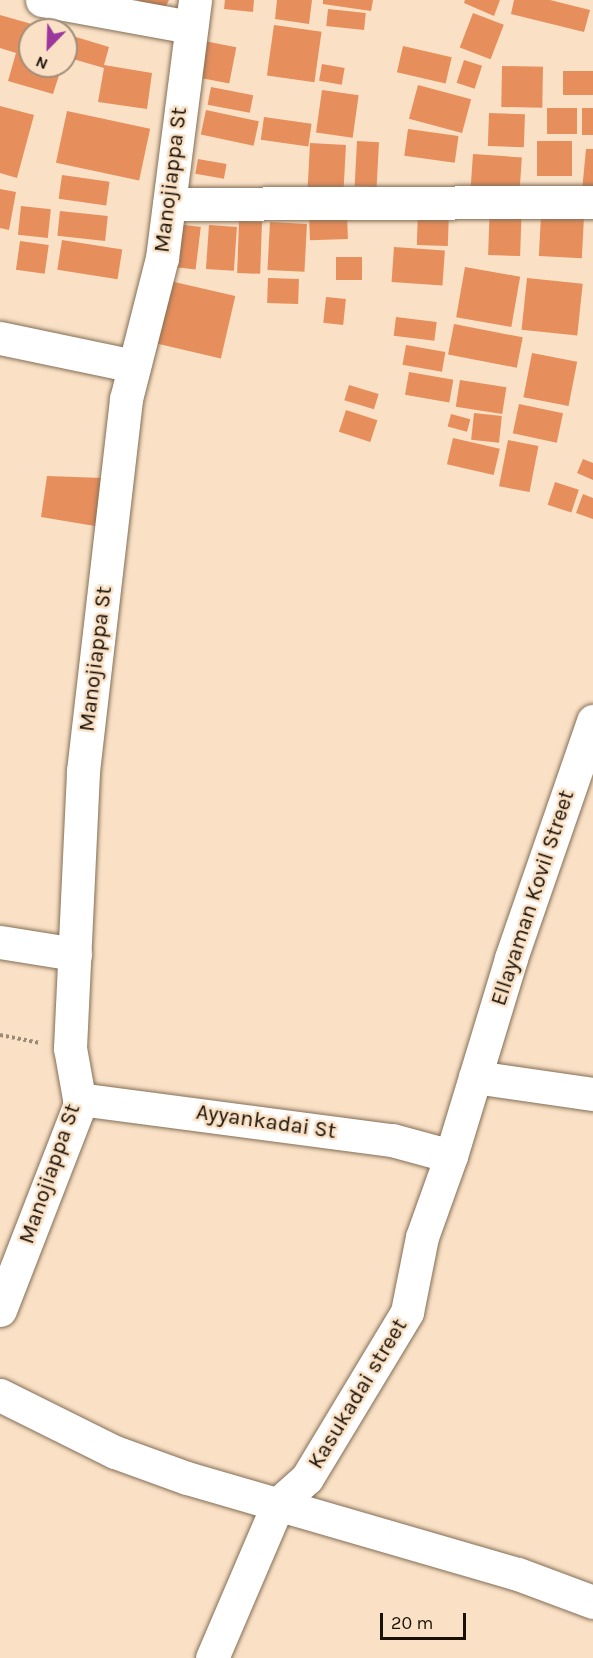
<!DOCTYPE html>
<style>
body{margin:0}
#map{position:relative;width:593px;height:1658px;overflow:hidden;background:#fae1c6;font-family:Karla,sans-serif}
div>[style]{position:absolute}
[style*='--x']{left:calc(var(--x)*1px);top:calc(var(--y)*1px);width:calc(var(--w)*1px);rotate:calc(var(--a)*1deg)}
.building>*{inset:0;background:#e68e5c;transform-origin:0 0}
.path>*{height:4px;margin-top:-2px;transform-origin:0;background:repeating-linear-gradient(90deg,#9c8a77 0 3px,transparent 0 6px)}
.roads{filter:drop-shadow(0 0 2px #836e55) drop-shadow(0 0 2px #836e55)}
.minor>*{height:33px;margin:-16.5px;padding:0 16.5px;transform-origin:16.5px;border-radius:16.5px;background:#fff}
span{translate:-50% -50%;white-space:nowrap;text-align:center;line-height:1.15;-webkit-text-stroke:5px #fae1c6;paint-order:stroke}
.street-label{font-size:22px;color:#191107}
.north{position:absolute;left:18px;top:18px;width:60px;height:60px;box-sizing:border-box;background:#fae1c6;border:2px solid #a08e7a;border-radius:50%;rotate:203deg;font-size:16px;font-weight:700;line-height:24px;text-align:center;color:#191107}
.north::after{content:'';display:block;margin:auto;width:21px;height:27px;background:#9c379d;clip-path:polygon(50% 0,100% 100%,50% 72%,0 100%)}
.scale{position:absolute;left:380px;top:1613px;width:86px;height:27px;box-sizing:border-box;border:3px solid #191107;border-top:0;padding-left:8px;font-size:18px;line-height:21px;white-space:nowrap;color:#191107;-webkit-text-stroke:4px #fae1c6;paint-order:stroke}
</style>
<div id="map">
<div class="building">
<i style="clip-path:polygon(137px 0,169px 0,164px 10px)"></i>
<i style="clip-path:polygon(225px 0,254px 0,253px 12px,224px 9px)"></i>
<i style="clip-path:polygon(277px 0,312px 0,309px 24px,275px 19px)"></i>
<i style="clip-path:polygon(323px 0,373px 0,371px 11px,323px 4px)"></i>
<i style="clip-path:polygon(465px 0,500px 0,494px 16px,464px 3px)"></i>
<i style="clip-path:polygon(514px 0,550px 0,590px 10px,584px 32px,511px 14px)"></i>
<i style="left:328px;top:9px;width:38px;height:17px;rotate:6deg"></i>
<i style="left:473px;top:13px;width:33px;height:37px;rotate:21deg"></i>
<i style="clip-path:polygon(0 15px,49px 29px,30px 30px,30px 66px,62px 66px,53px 94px,8px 81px,16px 53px,0 48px)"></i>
<i style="left:274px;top:25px;width:48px;height:51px;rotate:8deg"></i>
<i style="clip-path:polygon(66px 34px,109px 47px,104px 65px,152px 73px,147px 109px,98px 102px,104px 68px,66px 57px)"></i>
<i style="left:199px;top:40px;width:38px;height:37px;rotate:11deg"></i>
<i style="left:403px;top:46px;width:50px;height:27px;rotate:13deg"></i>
<i style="left:464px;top:60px;width:19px;height:24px;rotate:18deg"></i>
<i style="left:322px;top:64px;width:23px;height:17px;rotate:10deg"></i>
<i style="left:502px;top:66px;width:41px;height:41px;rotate:1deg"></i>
<i style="left:563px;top:71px;width:30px;height:24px"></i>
<i style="left:418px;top:85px;width:55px;height:35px;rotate:15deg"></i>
<i style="left:211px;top:87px;width:43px;height:18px;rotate:11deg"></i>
<i style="left:322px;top:90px;width:37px;height:43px;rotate:8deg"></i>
<i style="clip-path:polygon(0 106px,34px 115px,17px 178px,0 173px)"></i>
<i style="left:547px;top:108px;width:30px;height:26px"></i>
<i style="left:582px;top:108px;width:11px;height:27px"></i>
<i style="left:206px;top:110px;width:54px;height:25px;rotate:12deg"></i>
<i style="left:67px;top:111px;width:85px;height:53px;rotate:12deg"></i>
<i style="left:489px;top:113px;width:36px;height:33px;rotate:2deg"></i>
<i style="left:264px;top:117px;width:48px;height:23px;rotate:8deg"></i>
<i style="left:408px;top:129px;width:51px;height:27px;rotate:8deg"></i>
<i style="left:357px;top:141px;width:22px;height:45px;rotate:3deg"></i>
<i style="left:537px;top:141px;width:35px;height:35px"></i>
<i style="left:310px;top:143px;width:36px;height:52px;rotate:3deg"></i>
<i style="clip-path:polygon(586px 149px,593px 149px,593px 192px,582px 191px)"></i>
<i style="left:473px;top:154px;width:49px;height:36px;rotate:4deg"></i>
<i style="left:198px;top:159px;width:29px;height:15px;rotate:10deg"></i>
<i style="left:62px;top:175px;width:48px;height:24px;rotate:8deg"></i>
<i style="clip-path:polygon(0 189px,16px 192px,9px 230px,0 228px)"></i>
<i style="left:542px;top:196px;width:43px;height:60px;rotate:3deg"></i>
<i style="left:490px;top:201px;width:32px;height:54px;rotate:2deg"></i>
<i style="left:21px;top:206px;width:30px;height:29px;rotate:6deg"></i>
<i style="left:60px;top:211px;width:48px;height:25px;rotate:6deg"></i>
<i style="left:418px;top:211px;width:31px;height:34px;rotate:2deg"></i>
<i style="left:347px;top:213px;width:26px;height:38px;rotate:88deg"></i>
<i style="left:239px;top:221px;width:23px;height:52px;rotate:2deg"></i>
<i style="left:270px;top:222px;width:37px;height:48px;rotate:3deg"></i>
<i style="left:177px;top:224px;width:24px;height:43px;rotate:7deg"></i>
<i style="left:209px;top:225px;width:28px;height:44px;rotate:4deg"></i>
<i style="left:62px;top:240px;width:61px;height:30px;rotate:9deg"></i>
<i style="left:20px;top:241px;width:29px;height:29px;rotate:8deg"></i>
<i style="left:394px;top:247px;width:51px;height:35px;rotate:4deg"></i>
<i style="left:336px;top:257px;width:26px;height:23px"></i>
<i style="left:465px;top:267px;width:56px;height:51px;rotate:10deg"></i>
<i style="left:268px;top:278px;width:31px;height:25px;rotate:2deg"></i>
<i style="left:527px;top:278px;width:56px;height:52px;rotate:6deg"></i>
<i style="left:170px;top:281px;width:67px;height:64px;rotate:13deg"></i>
<i style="left:326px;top:297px;width:20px;height:26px;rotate:6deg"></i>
<i style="left:396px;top:317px;width:41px;height:19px;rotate:7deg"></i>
<i style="left:454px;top:324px;width:70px;height:31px;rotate:11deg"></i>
<i style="left:406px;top:345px;width:40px;height:20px;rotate:10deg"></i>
<i style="left:532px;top:353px;width:46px;height:45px;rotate:11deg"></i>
<i style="left:409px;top:372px;width:45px;height:23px;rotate:10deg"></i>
<i style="left:460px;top:380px;width:47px;height:27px;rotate:9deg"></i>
<i style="left:349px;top:385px;width:31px;height:16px;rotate:17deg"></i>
<i style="left:519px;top:404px;width:45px;height:30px;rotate:12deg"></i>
<i style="left:346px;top:410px;width:33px;height:23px;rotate:18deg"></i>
<i style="left:474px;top:413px;width:28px;height:27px;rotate:6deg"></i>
<i style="left:451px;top:414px;width:20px;height:13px;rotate:15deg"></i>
<i style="left:453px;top:438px;width:48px;height:27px;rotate:13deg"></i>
<i style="left:508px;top:440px;width:31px;height:47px;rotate:11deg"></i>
<i style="clip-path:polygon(583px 459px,593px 463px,593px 480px,577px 473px)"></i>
<i style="clip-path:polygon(47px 476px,103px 478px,95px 526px,41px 517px)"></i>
<i style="left:555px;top:482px;width:25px;height:24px;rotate:18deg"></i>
<i style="clip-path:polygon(583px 494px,593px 498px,593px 519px,576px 513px)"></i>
</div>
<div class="path">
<i style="--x:0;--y:1035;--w:41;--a:11.3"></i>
</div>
<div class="roads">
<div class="minor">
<i style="--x:42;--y:0;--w:151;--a:10.3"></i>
<i style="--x:169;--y:204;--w:424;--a:-0.3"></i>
<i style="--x:0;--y:338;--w:137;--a:11.8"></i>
<i style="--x:0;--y:942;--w:76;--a:9.1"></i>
<i style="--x:475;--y:1077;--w:119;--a:8.2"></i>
<i style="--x:79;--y:1099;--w:316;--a:7.5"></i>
<i style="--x:392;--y:1140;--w:61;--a:15.2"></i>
<i style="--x:0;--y:1310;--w:221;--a:-68.8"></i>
<i style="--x:80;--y:1104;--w:57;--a:-100.1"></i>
<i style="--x:70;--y:1048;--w:277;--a:-87.3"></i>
<i style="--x:83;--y:771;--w:374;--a:-83.4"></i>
<i style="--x:126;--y:399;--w:146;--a:-75.7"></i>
<i style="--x:162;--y:258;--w:260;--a:-82.7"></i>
<i style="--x:0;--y:1395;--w:128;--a:26.4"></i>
<i style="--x:115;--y:1452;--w:77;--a:19.9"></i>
<i style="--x:187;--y:1478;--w:345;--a:16.2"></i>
<i style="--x:518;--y:1574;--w:80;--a:20.5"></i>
<i style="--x:212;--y:1658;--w:168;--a:-66.8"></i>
<i style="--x:278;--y:1504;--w:39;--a:-42"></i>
<i style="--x:307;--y:1478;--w:194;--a:-58.9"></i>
<i style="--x:407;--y:1312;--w:76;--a:-78.7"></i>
<i style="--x:422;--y:1237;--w:86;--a:-70.3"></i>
<i style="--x:451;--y:1156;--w:207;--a:-73.1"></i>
<i style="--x:511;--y:958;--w:251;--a:-70.9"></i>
</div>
</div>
<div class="street-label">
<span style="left:171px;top:180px;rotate:-83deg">Manojiappa St</span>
<span style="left:96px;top:659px;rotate:-83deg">Manojiappa St</span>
<span style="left:533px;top:898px;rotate:-72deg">Ellayaman Kovil Street</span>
<span style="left:266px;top:1122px;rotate:8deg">Ayyankadai St</span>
<span style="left:50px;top:1174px;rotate:-71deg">Manojiappa St</span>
<span style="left:358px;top:1394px;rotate:-59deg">Kasukadai street</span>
</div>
<div class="north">N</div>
<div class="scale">20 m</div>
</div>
